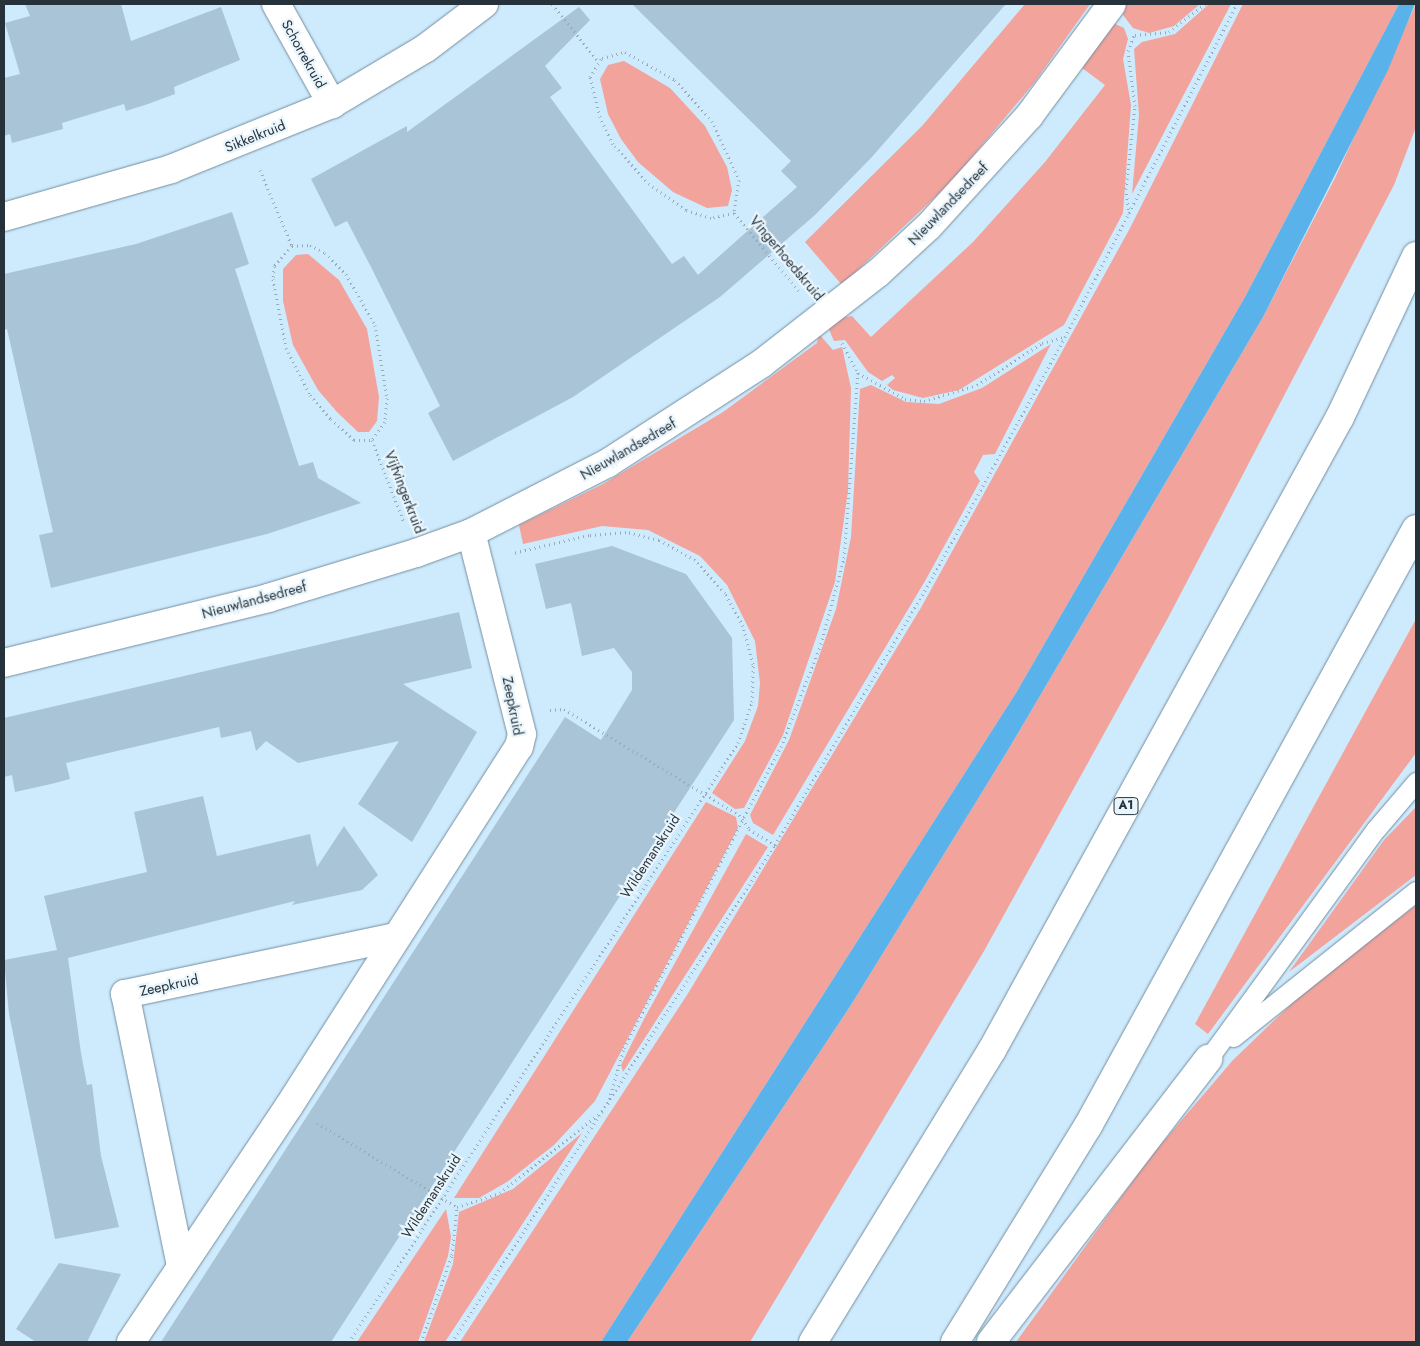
<!DOCTYPE html>
<style>
body{margin:0}
#map{position:relative;width:1420px;height:1346px;overflow:hidden;background:#ceeafd;font-family:Jost,sans-serif}
div>[style]{position:absolute}
[style*='--x']{left:calc(var(--x)*1px);top:calc(var(--y)*1px);width:calc(var(--w)*1px);rotate:calc(var(--a)*1deg)}
.green>*{inset:0;background:#f1a39c}
.water>*{inset:0;background:#59b3ea}
.building>*{inset:0;background:#a9c4d7}
.path>*{height:3px;margin-top:-1.5px;transform-origin:0;background:repeating-linear-gradient(90deg,#95abba 0 1px,transparent 0 5px)}
.roads{filter:drop-shadow(0 0 1px #738d9f) drop-shadow(0 0 1px #738d9f)}
.lane>*{height:19px;margin:-9.5px;padding:0 9.5px;transform-origin:9.5px;border-radius:9.5px;background:#fff}
.street>*{height:28px;margin:-14px;padding:0 14px;transform-origin:14px;border-radius:14px;background:#fff}
.highway>*{height:28px;margin:-14px;padding:0 14px;transform-origin:14px;border-radius:14px;background:#fff}
span{translate:-50% -50%;white-space:nowrap;text-align:center;line-height:1.15;-webkit-text-stroke:4.5px #e9f5fc;paint-order:stroke}
.shield-label span{padding:1px 4px;background:#e9f5fc;border:1px solid;border-radius:4px;-webkit-text-stroke-width:0}
.shield-label{font-size:12px;color:#273139;font-weight:700}
.street-label{font-size:14px;color:#273139}
.frame{position:absolute;inset:0;border:5px solid #273139;pointer-events:none}
</style>
<div id="map">
<div class="green">
<i style="clip-path:polygon(1025px 4px,1090px 4px,1034px 83px,952px 181px,842px 285px,805px 242px,922px 126px)"></i>
<i style="clip-path:polygon(1125px 4px,1200px 4px,1174px 26px,1149px 33px,1133px 28px,1123px 15px)"></i>
<i style="clip-path:polygon(1209px 4px,1231px 4px,1132px 194px,1139px 115px,1134px 49px,1142px 42px,1175px 34px)"></i>
<i style="clip-path:polygon(1243px 4px,1399px 4px,1245px 297px,1016px 693px,601px 1342px,460px 1342px,687px 995px,922px 606px,1129px 230px)"></i>
<i style="clip-path:polygon(1416px 4px,1416px 127px,1394px 185px,1169px 616px,984px 951px,750px 1342px,627px 1342px,851px 1005px,1008px 750px,1263px 317px,1335px 178px)"></i>
<i style="clip-path:polygon(1113px 23px,1124px 28px,1128px 39px,1123px 59px,1131px 105px,1123px 213px,1064px 325px,959px 390px,923px 398px,893px 390px,887px 385px,895px 378px,892px 375px,882px 381px,868px 372px,845px 340px,834px 341px,828px 327px,840px 318px,852px 316px,871px 337px,973px 242px,1045px 162px,1105px 85px,1082px 68px)"></i>
<i style="clip-path:polygon(624px 61px,670px 88px,705px 126px,727px 167px,732px 190px,728px 206px,707px 208px,673px 192px,638px 162px,621px 139px,608px 114px,600px 79px,608px 65px)"></i>
<i style="clip-path:polygon(308px 254px,339px 280px,367px 329px,379px 397px,377px 421px,369px 432px,358px 432px,337px 412px,318px 390px,293px 345px,283px 301px,283px 269px,296px 255px)"></i>
<i style="clip-path:polygon(819px 334px,833px 350px,842px 347px,851px 388px,848px 491px,835px 582px,783px 735px,744px 808px,735px 809px,712px 793px,745px 741px,758px 706px,760px 683px,755px 641px,727px 585px,700px 556px,648px 530px,602px 526px,523px 544px,519px 525px,603px 484px,723px 412px,817px 343px)"></i>
<i style="clip-path:polygon(1051px 344px,995px 454px,983px 455px,974px 472px,980px 481px,925px 581px,773px 835px,753px 823px,750px 815px,789px 740px,836px 609px,851px 537px,860px 389px,871px 385px,906px 402px,939px 404px,982px 388px)"></i>
<i style="clip-path:polygon(1416px 619px,1416px 753px,1208px 1034px,1195px 1024px)"></i>
<i style="clip-path:polygon(706px 802px,736px 817px,738px 828px,595px 1101px,554px 1145px,507px 1182px,479px 1198px,454px 1198px)"></i>
<i style="clip-path:polygon(1416px 807px,1416px 875px,1289px 972px,1384px 840px)"></i>
<i style="clip-path:polygon(746px 834px,768px 847px,623px 1072px,621px 1065px,644px 1019px)"></i>
<i style="clip-path:polygon(1416px 905px,1416px 1342px,1016px 1342px,1151px 1156px,1233px 1060px,1307px 989px)"></i>
<i style="clip-path:polygon(582px 1133px,445px 1342px,424px 1342px,453px 1264px,459px 1212px,513px 1189px)"></i>
<i style="clip-path:polygon(446px 1209px,451px 1237px,448px 1256px,418px 1342px,357px 1342px)"></i>
</div>
<div class="water">
<i style="clip-path:polygon(1399px 4px,1415px 4px,1388px 70px,1263px 317px,1008px 750px,851px 1005px,627px 1342px,601px 1342px,1016px 693px,1245px 297px)"></i>
</div>
<div class="building">
<i style="clip-path:polygon(25px 4px,121px 4px,131px 41px,221px 7px,240px 60px,174px 87px,175px 94px,148px 104px,126px 111px,124px 104px,62px 123px,63px 129px,12px 143px,10px 134px,4px 136px,4px 78px,20px 74px,5px 23px,30px 16px)"></i>
<i style="clip-path:polygon(632px 4px,1006px 4px,871px 158px,815px 215px,720px 297px,573px 397px,453px 461px,428px 413px,440px 406px,371px 267px,347px 221px,335px 227px,311px 179px,407px 126px,407px 132px,579px 7px,590px 20px,545px 66px,562px 88px,550px 97px,672px 264px,684px 256px,698px 275px,797px 187px,781px 171px,791px 161px)"></i>
<i style="clip-path:polygon(232px 212px,249px 264px,235px 269px,299px 466px,313px 462px,318px 478px,361px 503px,267px 534px,51px 588px,39px 535px,53px 532px,7px 329px,4px 330px,4px 274px,136px 244px)"></i>
<i style="clip-path:polygon(612px 546px,686px 574px,732px 638px,734px 720px,331px 1342px,161px 1342px,565px 717px,601px 740px,632px 690px,632px 672px,614px 648px,582px 656px,571px 603px,546px 609px,535px 564px)"></i>
<i style="clip-path:polygon(459px 612px,472px 668px,403px 684px,477px 732px,412px 842px,358px 804px,399px 741px,298px 763px,266px 741px,256px 751px,251px 731px,221px 738px,219px 727px,66px 763px,70px 779px,51px 784px,15px 792px,12px 775px,4px 777px,4px 718px)"></i>
<i style="clip-path:polygon(203px 796px,217px 856px,310px 834px,317px 867px,344px 826px,378px 875px,362px 890px,292px 905px,295px 901px,68px 958px,81px 1053px,87px 1085px,92px 1084px,101px 1156px,119px 1227px,55px 1239px,9px 1014px,4px 960px,57px 950px,44px 896px,147px 872px,134px 812px)"></i>
<i style="clip-path:polygon(59px 1263px,121px 1274px,87px 1342px,36px 1342px,16px 1329px)"></i>
</div>
<div class="path">
<i style="--x:552;--y:4;--w:73;--a:51.1"></i>
<i style="--x:1135;--y:35;--w:34;--a:-5"></i>
<i style="--x:1169;--y:32;--w:46;--a:-37.9"></i>
<i style="--x:625;--y:52;--w:57;--a:29.2"></i>
<i style="--x:675;--y:80;--w:55;--a:47.9"></i>
<i style="--x:712;--y:121;--w:65;--a:65.4"></i>
<i style="--x:739;--y:180;--w:33;--a:99"></i>
<i style="--x:734;--y:213;--w:24;--a:168"></i>
<i style="--x:711;--y:218;--w:26;--a:-162"></i>
<i style="--x:686;--y:210;--w:45;--a:-144.9"></i>
<i style="--x:649;--y:184;--w:54;--a:-132"></i>
<i style="--x:613;--y:144;--w:30;--a:-116"></i>
<i style="--x:600;--y:117;--w:41;--a:-104"></i>
<i style="--x:590;--y:77;--w:22;--a:-58"></i>
<i style="--x:602;--y:58;--w:24;--a:-15"></i>
<i style="--x:260;--y:170;--w:82;--a:67.2"></i>
<i style="--x:292;--y:246;--w:27;--a:132"></i>
<i style="--x:274;--y:266;--w:13;--a:94"></i>
<i style="--x:273;--y:279;--w:70;--a:79.3"></i>
<i style="--x:286;--y:348;--w:53;--a:62.9"></i>
<i style="--x:310;--y:395;--w:32;--a:49"></i>
<i style="--x:331;--y:419;--w:31;--a:42"></i>
<i style="--x:354;--y:440;--w:18;--a:0"></i>
<i style="--x:372;--y:440;--w:86;--a:68.8"></i>
<i style="--x:734;--y:213;--w:102;--a:50.2"></i>
<i style="--x:1129;--y:214;--w:25;--a:-97"></i>
<i style="--x:1126;--y:189;--w:83;--a:-83.8"></i>
<i style="--x:1135;--y:106;--w:55;--a:-97.3"></i>
<i style="--x:1128;--y:51;--w:17;--a:-69"></i>
<i style="--x:292;--y:246;--w:18;--a:-3"></i>
<i style="--x:310;--y:245;--w:17;--a:28"></i>
<i style="--x:325;--y:253;--w:30;--a:45"></i>
<i style="--x:346;--y:274;--w:59;--a:60.4"></i>
<i style="--x:375;--y:325;--w:74;--a:80.7"></i>
<i style="--x:387;--y:398;--w:24;--a:95"></i>
<i style="--x:385;--y:422;--w:22;--a:126"></i>
<i style="--x:842;--y:343;--w:34;--a:62"></i>
<i style="--x:858;--y:373;--w:54;--a:29"></i>
<i style="--x:905;--y:399;--w:19;--a:6"></i>
<i style="--x:924;--y:401;--w:55;--a:-16.8"></i>
<i style="--x:977;--y:385;--w:77;--a:-32.9"></i>
<i style="--x:1042;--y:343;--w:23;--a:-15"></i>
<i style="--x:550;--y:710;--w:14;--a:-4"></i>
<i style="--x:564;--y:709;--w:205;--a:31.2"></i>
<i style="--x:739;--y:815;--w:17;--a:54"></i>
<i style="--x:749;--y:829;--w:31;--a:32"></i>
<i style="--x:608;--y:1104;--w:58;--a:-74.1"></i>
<i style="--x:624;--y:1048;--w:339;--a:-62.5"></i>
<i style="--x:781;--y:747;--w:110;--a:-68.8"></i>
<i style="--x:821;--y:644;--w:89;--a:-75"></i>
<i style="--x:844;--y:558;--w:186;--a:-85.7"></i>
<i style="--x:317;--y:1123;--w:163;--a:31"></i>
<i style="--x:457;--y:1207;--w:45;--a:-18"></i>
<i style="--x:500;--y:1193;--w:134;--a:-38.7"></i>
<i style="--x:349;--y:1342;--w:714;--a:-57"></i>
<i style="--x:738;--y:743;--w:43;--a:-71.1"></i>
<i style="--x:752;--y:702;--w:38;--a:-88"></i>
<i style="--x:753;--y:664;--w:39;--a:-105"></i>
<i style="--x:743;--y:626;--w:38;--a:-119"></i>
<i style="--x:725;--y:593;--w:45;--a:-132.3"></i>
<i style="--x:695;--y:560;--w:41;--a:-150.9"></i>
<i style="--x:659;--y:540;--w:34;--a:-166"></i>
<i style="--x:626;--y:532;--w:37;--a:175"></i>
<i style="--x:589;--y:535;--w:78;--a:166.7"></i>
<i style="--x:421;--y:1342;--w:92;--a:-70.4"></i>
<i style="--x:452;--y:1255;--w:48;--a:-84.1"></i>
<i style="--x:452;--y:1342;--w:593;--a:-56.98"></i>
<i style="--x:775;--y:845;--w:310;--a:-59.5"></i>
<i style="--x:932;--y:578;--w:275;--a:-61.1"></i>
<i style="--x:1065;--y:337;--w:375;--a:-62.7"></i>
</div>
<div class="roads">
<div class="lane">
<i style="--x:1233;--y:1037;--w:234;--a:-38.6"></i>
<i style="--x:1208;--y:1059;--w:285;--a:-53.9"></i>
<i style="--x:1376;--y:829;--w:62;--a:-49.6"></i>
</div>
<div class="street">
<i style="--x:276;--y:4;--w:115;--a:60.8"></i>
<i style="--x:4;--y:217;--w:174;--a:-16"></i>
<i style="--x:171;--y:169;--w:174;--a:-22"></i>
<i style="--x:332;--y:104;--w:109;--a:-30.8"></i>
<i style="--x:426;--y:48;--w:73;--a:-37.2"></i>
<i style="--x:4;--y:663;--w:272;--a:-13.8"></i>
<i style="--x:268;--y:598;--w:155;--a:-16.9"></i>
<i style="--x:416;--y:553;--w:59;--a:-20"></i>
<i style="--x:471;--y:533;--w:154;--a:-27.1"></i>
<i style="--x:608;--y:463;--w:182;--a:-32.9"></i>
<i style="--x:761;--y:364;--w:148;--a:-37.9"></i>
<i style="--x:878;--y:273;--w:69;--a:-42.7"></i>
<i style="--x:929;--y:226;--w:149;--a:-47.7"></i>
<i style="--x:1029;--y:116;--w:139;--a:-53.5"></i>
<i style="--x:181;--y:1266;--w:278;--a:-101.6"></i>
<i style="--x:125;--y:994;--w:277;--a:-11.9"></i>
<i style="--x:131;--y:1342;--w:284;--a:-56.2"></i>
<i style="--x:289;--y:1106;--w:426;--a:-57.4"></i>
<i style="--x:519;--y:747;--w:13;--a:-77"></i>
<i style="--x:522;--y:734;--w:207;--a:-104.2"></i>
</div>
<div class="highway">
<i style="--x:813;--y:1342;--w:342;--a:-58.5"></i>
<i style="--x:992;--y:1050;--w:722;--a:-61.2"></i>
<i style="--x:1340;--y:417;--w:178;--a:-64.7"></i>
<i style="--x:955;--y:1342;--w:254;--a:-58.4"></i>
<i style="--x:1088;--y:1126;--w:681;--a:-61.22"></i>
<i style="--x:991;--y:1342;--w:357;--a:-52.5"></i>
</div>
</div>
<div class="shield-label">
<span style="left:1126px;top:806px">A1</span>
</div>
<div class="street-label">
<span style="left:304px;top:54px;rotate:61deg">Schorrekruid</span>
<span style="left:255px;top:136px;rotate:-22deg">Sikkelkruid</span>
<span style="left:948px;top:204px;rotate:-46deg">Nieuwlandsedreef</span>
<span style="left:787px;top:258px;rotate:50deg">Vingerhoedskruid</span>
<span style="left:628px;top:449px;rotate:-30deg">Nieuwlandsedreef</span>
<span style="left:405px;top:492px;rotate:69deg">Vijfvingerkruid</span>
<span style="left:254px;top:600px;rotate:-15deg">Nieuwlandsedreef</span>
<span style="left:513px;top:706px;rotate:79deg">Zeepkruid</span>
<span style="left:650px;top:856px;rotate:-57deg">Wildemanskruid</span>
<span style="left:169px;top:985px;rotate:-12deg">Zeepkruid</span>
<span style="left:431px;top:1196px;rotate:-57deg">Wildemanskruid</span>
</div>
<div class="frame"></div>
</div>
